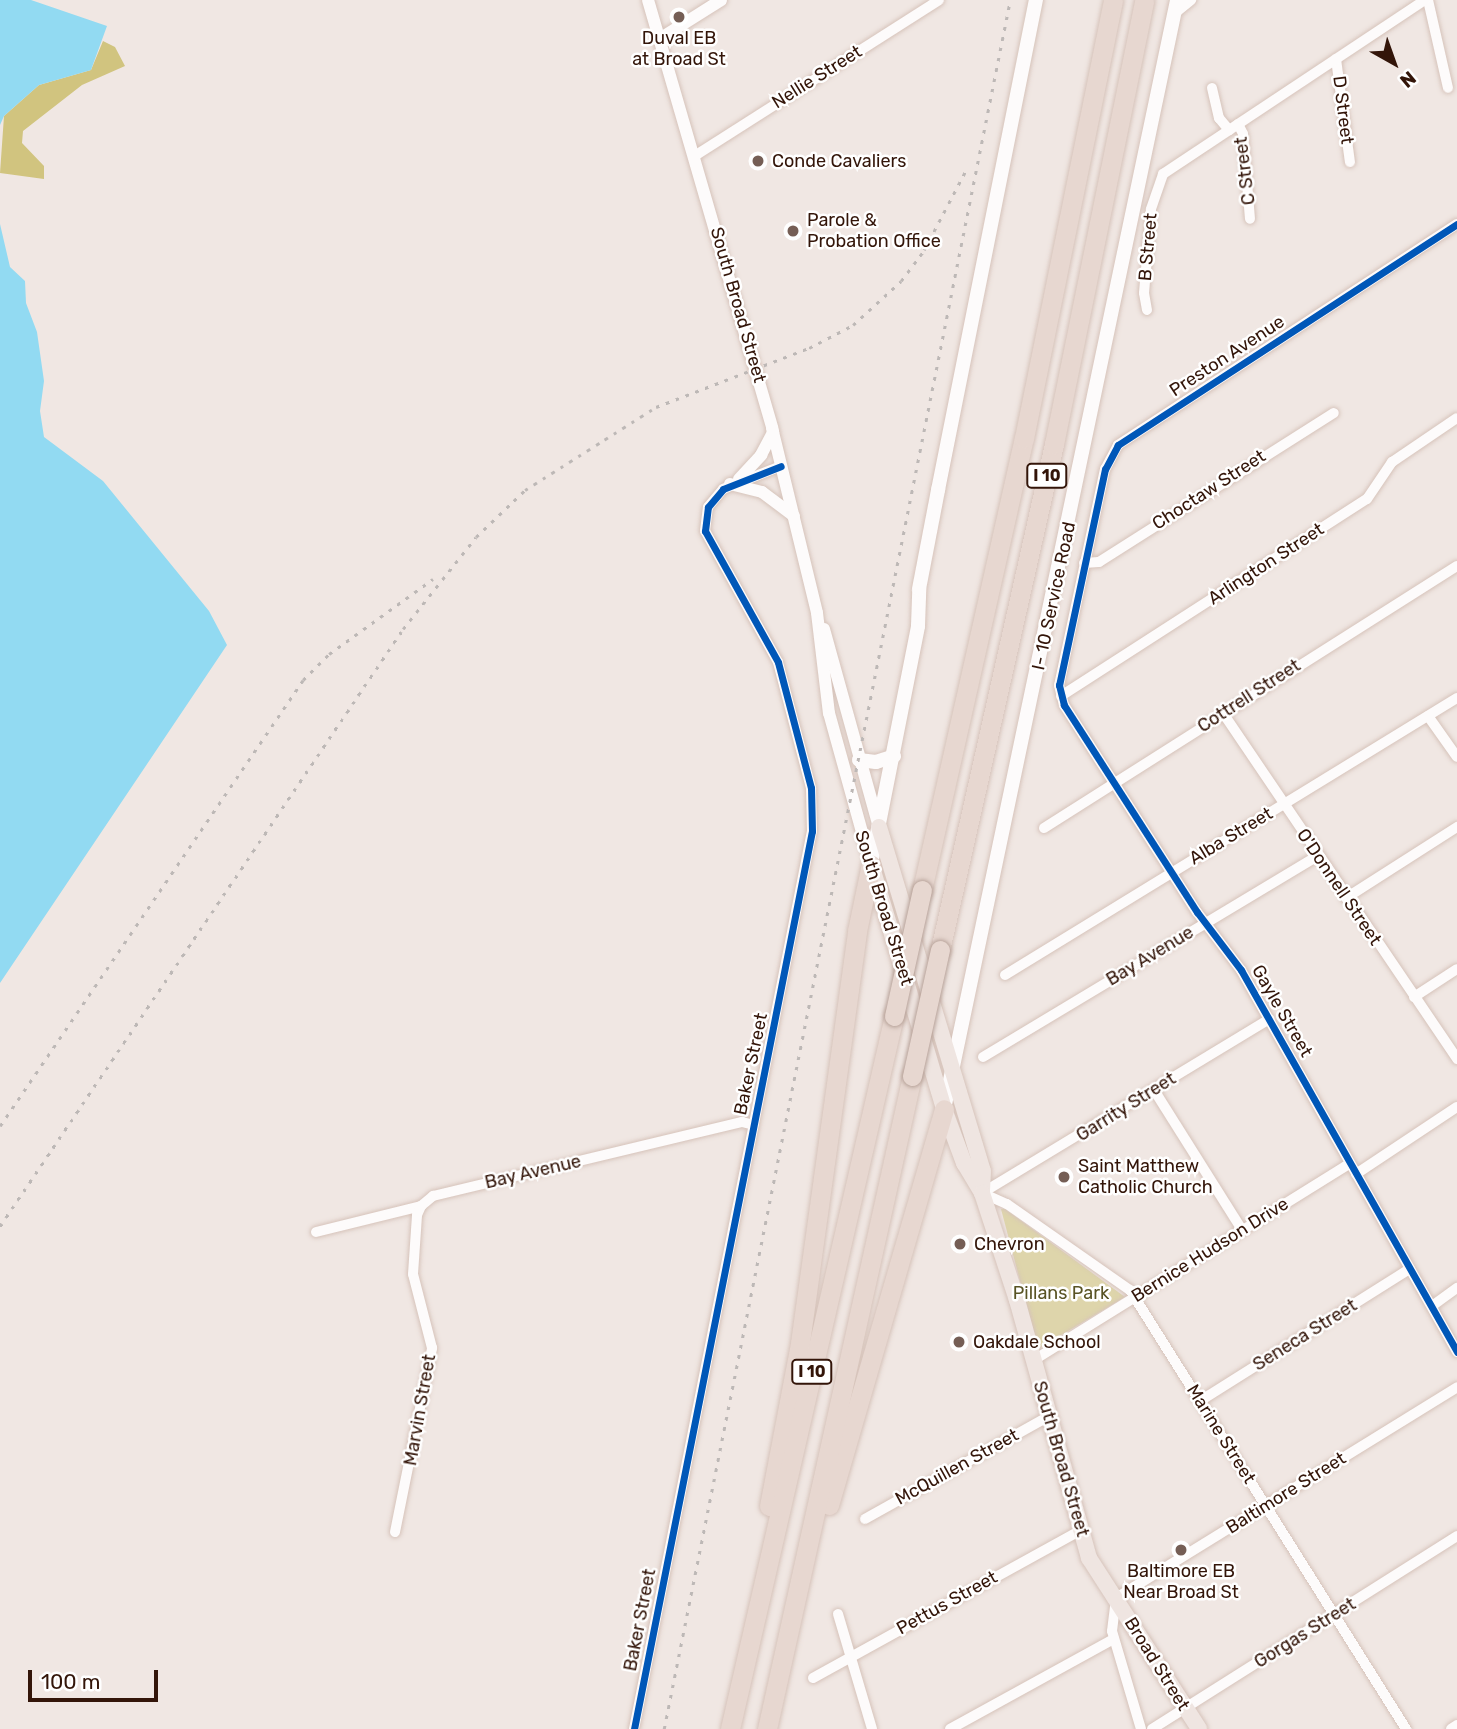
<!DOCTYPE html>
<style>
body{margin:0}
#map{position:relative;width:1457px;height:1729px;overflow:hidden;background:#f0e7e3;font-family:Rubik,sans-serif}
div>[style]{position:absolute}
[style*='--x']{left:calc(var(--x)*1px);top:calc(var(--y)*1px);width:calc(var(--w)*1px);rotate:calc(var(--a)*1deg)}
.green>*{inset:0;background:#ded5ab}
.forest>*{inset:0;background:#d1c47f}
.water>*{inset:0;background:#92daf2}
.roads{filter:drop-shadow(0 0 2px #d6c3ba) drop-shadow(0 0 2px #d6c3ba)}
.minor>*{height:10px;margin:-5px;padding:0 5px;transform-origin:5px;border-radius:5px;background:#fdfbfb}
.tertiary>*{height:12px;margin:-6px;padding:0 6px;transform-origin:6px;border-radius:6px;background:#fdfbfb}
.secondary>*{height:14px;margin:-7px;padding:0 7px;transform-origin:7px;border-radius:7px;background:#fdfbfb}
.primary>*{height:16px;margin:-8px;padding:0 8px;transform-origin:8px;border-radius:8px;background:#efe5e1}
.motorway>*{height:19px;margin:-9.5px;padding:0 9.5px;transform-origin:9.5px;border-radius:9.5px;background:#e7d7d0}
.rail>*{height:2.5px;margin-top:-1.25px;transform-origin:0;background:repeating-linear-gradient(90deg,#bdb8b6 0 3.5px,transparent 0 10.5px)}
.bridges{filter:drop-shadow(0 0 2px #b7a299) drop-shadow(0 0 2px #b7a299)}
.motorway-bridge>*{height:19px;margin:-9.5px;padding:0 9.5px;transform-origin:9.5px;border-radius:9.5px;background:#e7d7d0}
.cycleway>*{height:7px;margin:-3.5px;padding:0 3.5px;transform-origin:3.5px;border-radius:3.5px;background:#0057b8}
.dots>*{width:19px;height:19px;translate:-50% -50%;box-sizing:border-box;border:4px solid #fff;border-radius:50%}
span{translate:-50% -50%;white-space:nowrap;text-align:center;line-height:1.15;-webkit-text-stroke:5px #fff;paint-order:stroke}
.shield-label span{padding:2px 5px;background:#fff;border:2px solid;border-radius:5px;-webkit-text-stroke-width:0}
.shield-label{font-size:16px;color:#331509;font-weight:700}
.poi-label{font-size:18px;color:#331509}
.left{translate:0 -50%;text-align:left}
.street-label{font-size:18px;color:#331509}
.park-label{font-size:18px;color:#595324}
.north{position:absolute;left:1359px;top:28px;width:70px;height:70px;-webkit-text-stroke:5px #fff;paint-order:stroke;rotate:140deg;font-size:19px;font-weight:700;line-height:28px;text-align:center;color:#331509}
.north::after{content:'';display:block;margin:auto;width:24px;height:32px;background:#331509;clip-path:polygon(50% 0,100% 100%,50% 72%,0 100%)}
.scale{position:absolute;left:28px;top:1670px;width:130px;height:32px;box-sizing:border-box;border:4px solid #331509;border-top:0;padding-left:9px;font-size:21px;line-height:24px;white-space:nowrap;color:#331509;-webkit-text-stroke:5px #fff;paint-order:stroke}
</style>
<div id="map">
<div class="green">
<i style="clip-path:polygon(1001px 1209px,1005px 1209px,1125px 1297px,1038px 1349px)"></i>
</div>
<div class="forest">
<i style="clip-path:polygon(103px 41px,115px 47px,125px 66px,82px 85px,23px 131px,22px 143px,44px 166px,44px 179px,0 173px,4px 116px,39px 85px,91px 70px)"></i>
</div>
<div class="water">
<i style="clip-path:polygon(0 0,31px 0,107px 26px,91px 70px,39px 85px,4px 116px,0 125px)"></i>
<i style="clip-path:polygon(0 224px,10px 267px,25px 281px,26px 303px,37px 332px,44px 381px,40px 411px,44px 437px,103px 481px,209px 611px,227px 645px,0 983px)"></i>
</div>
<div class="roads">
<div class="minor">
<i style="--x:1428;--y:0;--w:90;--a:77.2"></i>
<i style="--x:1175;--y:13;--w:21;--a:-39"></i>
<i style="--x:1336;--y:59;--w:104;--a:82.3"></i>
<i style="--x:1212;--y:88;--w:31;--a:77"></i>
<i style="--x:1219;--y:118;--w:16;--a:50"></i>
<i style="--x:1238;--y:124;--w:11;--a:63"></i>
<i style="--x:1243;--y:134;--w:85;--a:85.3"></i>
<i style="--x:696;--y:155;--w:288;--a:-32.5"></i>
<i style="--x:1457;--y:224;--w:405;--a:146.9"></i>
<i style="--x:1118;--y:445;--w:27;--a:118"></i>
<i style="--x:1105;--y:469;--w:221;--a:102"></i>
<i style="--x:1059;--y:685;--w:21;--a:76"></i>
<i style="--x:1064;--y:705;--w:246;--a:57.3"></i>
<i style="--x:1197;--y:912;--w:73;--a:52.8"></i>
<i style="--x:1241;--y:970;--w:439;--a:60.5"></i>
<i style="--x:1147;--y:310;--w:17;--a:-100"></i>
<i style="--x:1144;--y:293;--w:84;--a:-85.2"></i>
<i style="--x:1151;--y:209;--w:37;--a:-71"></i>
<i style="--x:1163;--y:174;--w:315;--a:-33.6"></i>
<i style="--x:1084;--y:563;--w:15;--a:-4"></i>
<i style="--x:1099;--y:562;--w:278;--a:-32.4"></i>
<i style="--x:1061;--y:696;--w:364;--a:-32.8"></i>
<i style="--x:1367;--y:499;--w:45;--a:-56"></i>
<i style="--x:1392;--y:462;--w:78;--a:-34.1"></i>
<i style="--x:1223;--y:713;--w:418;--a:55.9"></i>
<i style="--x:1428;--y:716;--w:50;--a:54.7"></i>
<i style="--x:1044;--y:828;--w:489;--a:-32.4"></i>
<i style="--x:1346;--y:898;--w:132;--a:-32.6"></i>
<i style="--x:1005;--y:975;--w:530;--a:-31.5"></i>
<i style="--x:1414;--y:997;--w:51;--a:-33.1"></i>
<i style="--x:983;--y:1057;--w:391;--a:-31"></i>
<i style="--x:1154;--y:1090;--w:165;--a:57.8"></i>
<i style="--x:1356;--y:1174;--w:121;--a:-33.6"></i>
<i style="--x:982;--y:1193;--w:27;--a:24"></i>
<i style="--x:1007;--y:1204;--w:150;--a:35"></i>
<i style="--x:1130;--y:1290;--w:519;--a:57.84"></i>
<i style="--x:982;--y:1193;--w:336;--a:-31.2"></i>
<i style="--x:316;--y:1232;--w:108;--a:-13.9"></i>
<i style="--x:421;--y:1206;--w:16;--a:-40"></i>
<i style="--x:433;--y:1196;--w:318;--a:-13.5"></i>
<i style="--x:742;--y:1122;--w:12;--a:14"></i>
<i style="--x:1432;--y:1306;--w:31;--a:-36"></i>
<i style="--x:1034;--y:1360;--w:372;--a:-31.9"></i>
<i style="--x:1200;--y:1401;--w:248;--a:-32.2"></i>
<i style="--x:865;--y:1519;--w:211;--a:-29.2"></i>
<i style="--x:395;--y:1532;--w:188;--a:-78.6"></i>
<i style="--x:432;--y:1348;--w:76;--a:-104.4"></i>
<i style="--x:413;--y:1274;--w:59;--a:-86.1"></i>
<i style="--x:417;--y:1215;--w:10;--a:-66"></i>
<i style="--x:838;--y:1614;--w:120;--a:73.5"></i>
<i style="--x:813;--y:1678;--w:306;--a:-28.9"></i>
<i style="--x:634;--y:1729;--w:915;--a:-78.79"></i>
<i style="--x:812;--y:831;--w:43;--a:-91.3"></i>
<i style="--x:811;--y:788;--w:130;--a:-104.7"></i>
<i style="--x:778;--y:662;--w:150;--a:-119.1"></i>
<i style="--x:705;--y:531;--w:24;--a:-83"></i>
<i style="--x:708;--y:507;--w:23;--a:-50"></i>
<i style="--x:723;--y:489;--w:62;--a:-21.6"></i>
<i style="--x:950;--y:1729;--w:187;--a:-28.8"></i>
<i style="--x:1141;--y:1729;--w:102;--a:-106.5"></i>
<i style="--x:1112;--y:1631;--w:33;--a:-83"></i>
<i style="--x:1116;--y:1598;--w:401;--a:-31.7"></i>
<i style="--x:1152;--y:1729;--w:361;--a:-32.3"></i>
<i style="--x:1451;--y:1729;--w:7;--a:-34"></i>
</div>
<div class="tertiary">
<i style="--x:648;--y:0;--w:446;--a:73.8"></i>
<i style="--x:772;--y:428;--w:190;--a:76.3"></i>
<i style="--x:817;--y:613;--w:101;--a:83.2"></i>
<i style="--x:829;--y:713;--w:157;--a:74.5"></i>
<i style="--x:661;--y:38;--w:71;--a:-32.3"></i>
<i style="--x:739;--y:479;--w:33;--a:-47"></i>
<i style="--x:761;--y:455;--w:26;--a:-62"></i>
<i style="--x:730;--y:484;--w:33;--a:14"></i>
<i style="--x:762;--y:492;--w:40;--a:37"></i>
<i style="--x:824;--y:629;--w:202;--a:74.5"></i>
</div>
<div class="secondary">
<i style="--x:859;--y:760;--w:17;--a:7"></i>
<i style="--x:876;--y:762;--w:19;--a:-18"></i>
<i style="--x:871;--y:864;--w:243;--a:-78.8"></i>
<i style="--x:918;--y:626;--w:37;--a:-88"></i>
<i style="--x:919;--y:589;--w:101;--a:-79.1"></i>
<i style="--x:938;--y:490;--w:500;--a:-78.7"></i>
<i style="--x:944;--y:1109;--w:1133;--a:-78.13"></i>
</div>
<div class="primary">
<i style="--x:879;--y:827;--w:359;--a:73.2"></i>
<i style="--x:983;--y:1171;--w:22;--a:93"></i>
<i style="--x:871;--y:864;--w:256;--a:73.4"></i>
<i style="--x:944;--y:1109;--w:58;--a:69.7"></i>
<i style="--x:964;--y:1163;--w:35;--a:59"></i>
<i style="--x:982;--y:1193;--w:113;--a:71.9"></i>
<i style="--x:1017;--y:1300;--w:268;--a:74.4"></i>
<i style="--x:1089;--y:1558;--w:203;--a:57.2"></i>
</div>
<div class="motorway">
<i style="--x:922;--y:890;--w:463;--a:-77.3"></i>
<i style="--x:1024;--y:438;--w:447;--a:-78.5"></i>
<i style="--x:940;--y:950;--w:519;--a:-77.3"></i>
<i style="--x:1054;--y:444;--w:453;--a:-78.5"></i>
<i style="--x:829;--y:1505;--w:412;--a:-73.8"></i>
<i style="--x:769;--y:1506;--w:166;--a:-79.2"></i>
<i style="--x:800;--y:1343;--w:416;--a:-82.1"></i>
<i style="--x:857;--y:931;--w:68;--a:-78.2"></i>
<i style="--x:730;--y:1729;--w:732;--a:-77.05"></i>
<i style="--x:767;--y:1729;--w:669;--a:-77.48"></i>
</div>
</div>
<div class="rail">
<i style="--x:0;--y:1126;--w:539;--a:-55.81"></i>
<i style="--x:303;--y:680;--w:37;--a:-45"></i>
<i style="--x:329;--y:654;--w:128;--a:-35.8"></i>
<i style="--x:0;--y:1226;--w:720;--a:-55.98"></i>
<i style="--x:403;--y:629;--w:117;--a:-51.6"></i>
<i style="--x:476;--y:537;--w:68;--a:-43.8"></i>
<i style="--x:525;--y:490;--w:155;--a:-32.4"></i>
<i style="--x:656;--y:407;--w:164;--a:-21.1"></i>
<i style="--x:809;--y:348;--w:50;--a:-27.6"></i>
<i style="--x:853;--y:325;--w:65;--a:-42.5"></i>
<i style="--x:901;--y:281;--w:39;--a:-53"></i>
<i style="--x:924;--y:250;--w:90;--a:-62.3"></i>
<i style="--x:664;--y:1729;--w:1763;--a:-78.68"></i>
</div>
<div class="bridges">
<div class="motorway-bridge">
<i style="--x:894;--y:1016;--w:129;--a:-77.5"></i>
<i style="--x:912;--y:1076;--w:129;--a:-77.5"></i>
</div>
</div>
<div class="cycleway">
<i style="--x:1457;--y:224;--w:405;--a:146.9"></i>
<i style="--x:1118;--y:445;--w:27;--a:118"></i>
<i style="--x:1105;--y:469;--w:221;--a:102"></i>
<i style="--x:1059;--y:685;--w:21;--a:76"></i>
<i style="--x:1064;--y:705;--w:246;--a:57.3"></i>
<i style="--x:1197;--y:912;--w:73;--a:52.8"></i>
<i style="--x:1241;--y:970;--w:439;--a:60.5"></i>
<i style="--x:634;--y:1729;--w:915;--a:-78.79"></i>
<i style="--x:812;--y:831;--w:43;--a:-91.3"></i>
<i style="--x:811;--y:788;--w:130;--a:-104.7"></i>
<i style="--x:778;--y:662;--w:150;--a:-119.1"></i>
<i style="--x:705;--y:531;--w:24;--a:-83"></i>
<i style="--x:708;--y:507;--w:23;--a:-50"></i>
<i style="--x:723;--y:489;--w:62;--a:-21.6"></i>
</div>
<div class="dots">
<i style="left:679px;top:17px;background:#755e55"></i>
<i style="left:758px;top:161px;background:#755e55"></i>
<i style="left:793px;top:231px;background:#755e55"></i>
<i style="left:1064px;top:1177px;background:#755e55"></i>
<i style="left:960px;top:1244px;background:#755e55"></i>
<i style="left:959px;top:1342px;background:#755e55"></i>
<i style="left:1181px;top:1550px;background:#755e55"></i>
</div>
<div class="shield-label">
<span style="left:1047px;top:476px">I 10</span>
<span style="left:812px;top:1372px">I 10</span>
</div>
<div class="poi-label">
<span style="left:679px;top:49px">Duval EB<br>at Broad St</span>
<span class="left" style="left:772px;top:161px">Conde Cavaliers</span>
<span class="left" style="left:807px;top:231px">Parole &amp;<br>Probation Office</span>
<span class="left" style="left:1078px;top:1177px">Saint Matthew<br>Catholic Church</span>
<span class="left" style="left:974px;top:1244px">Chevron</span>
<span class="left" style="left:973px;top:1342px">Oakdale School</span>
<span style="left:1181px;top:1582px">Baltimore EB<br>Near Broad St</span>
</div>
<div class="street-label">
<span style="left:817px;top:77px;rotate:-32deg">Nellie Street</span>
<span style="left:1343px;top:110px;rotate:83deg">D Street</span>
<span style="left:1245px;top:171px;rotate:-97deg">C Street</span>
<span style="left:1148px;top:247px;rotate:-85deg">B Street</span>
<span style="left:738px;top:305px;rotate:74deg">South Broad Street</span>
<span style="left:1227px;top:356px;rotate:-33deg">Preston Avenue</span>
<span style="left:1209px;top:490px;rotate:-33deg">Choctaw Street</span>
<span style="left:1266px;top:564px;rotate:-33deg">Arlington Street</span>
<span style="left:1054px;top:596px;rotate:-78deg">I- 10 Service Road</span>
<span style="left:1249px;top:696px;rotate:-33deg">Cottrell Street</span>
<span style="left:1231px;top:836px;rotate:-31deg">Alba Street</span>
<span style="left:1339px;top:887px;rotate:56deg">O'Donnell Street</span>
<span style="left:884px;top:908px;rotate:73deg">South Broad Street</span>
<span style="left:1150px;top:956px;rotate:-31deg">Bay Avenue</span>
<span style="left:1282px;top:1011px;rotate:60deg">Gayle Street</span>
<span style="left:751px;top:1064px;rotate:-78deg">Baker Street</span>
<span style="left:1126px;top:1107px;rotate:-32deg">Garrity Street</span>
<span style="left:533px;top:1172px;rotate:-13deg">Bay Avenue</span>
<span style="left:1210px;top:1250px;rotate:-32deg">Bernice Hudson Drive</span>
<span style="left:1305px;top:1335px;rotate:-32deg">Seneca Street</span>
<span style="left:420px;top:1410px;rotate:-80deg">Marvin Street</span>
<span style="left:1221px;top:1434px;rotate:58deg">Marine Street</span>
<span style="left:1061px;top:1459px;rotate:74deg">South Broad Street</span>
<span style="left:957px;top:1467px;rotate:-29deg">McQuillen Street</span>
<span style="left:1286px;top:1493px;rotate:-32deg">Baltimore Street</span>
<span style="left:947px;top:1603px;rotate:-29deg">Pettus Street</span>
<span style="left:640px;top:1620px;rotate:-79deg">Baker Street</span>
<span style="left:1305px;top:1633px;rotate:-32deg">Gorgas Street</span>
<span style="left:1157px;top:1664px;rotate:58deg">Broad Street</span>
</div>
<div class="park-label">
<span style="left:1061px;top:1293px">Pillans Park</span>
</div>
<div class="north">N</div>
<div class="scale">100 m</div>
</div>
